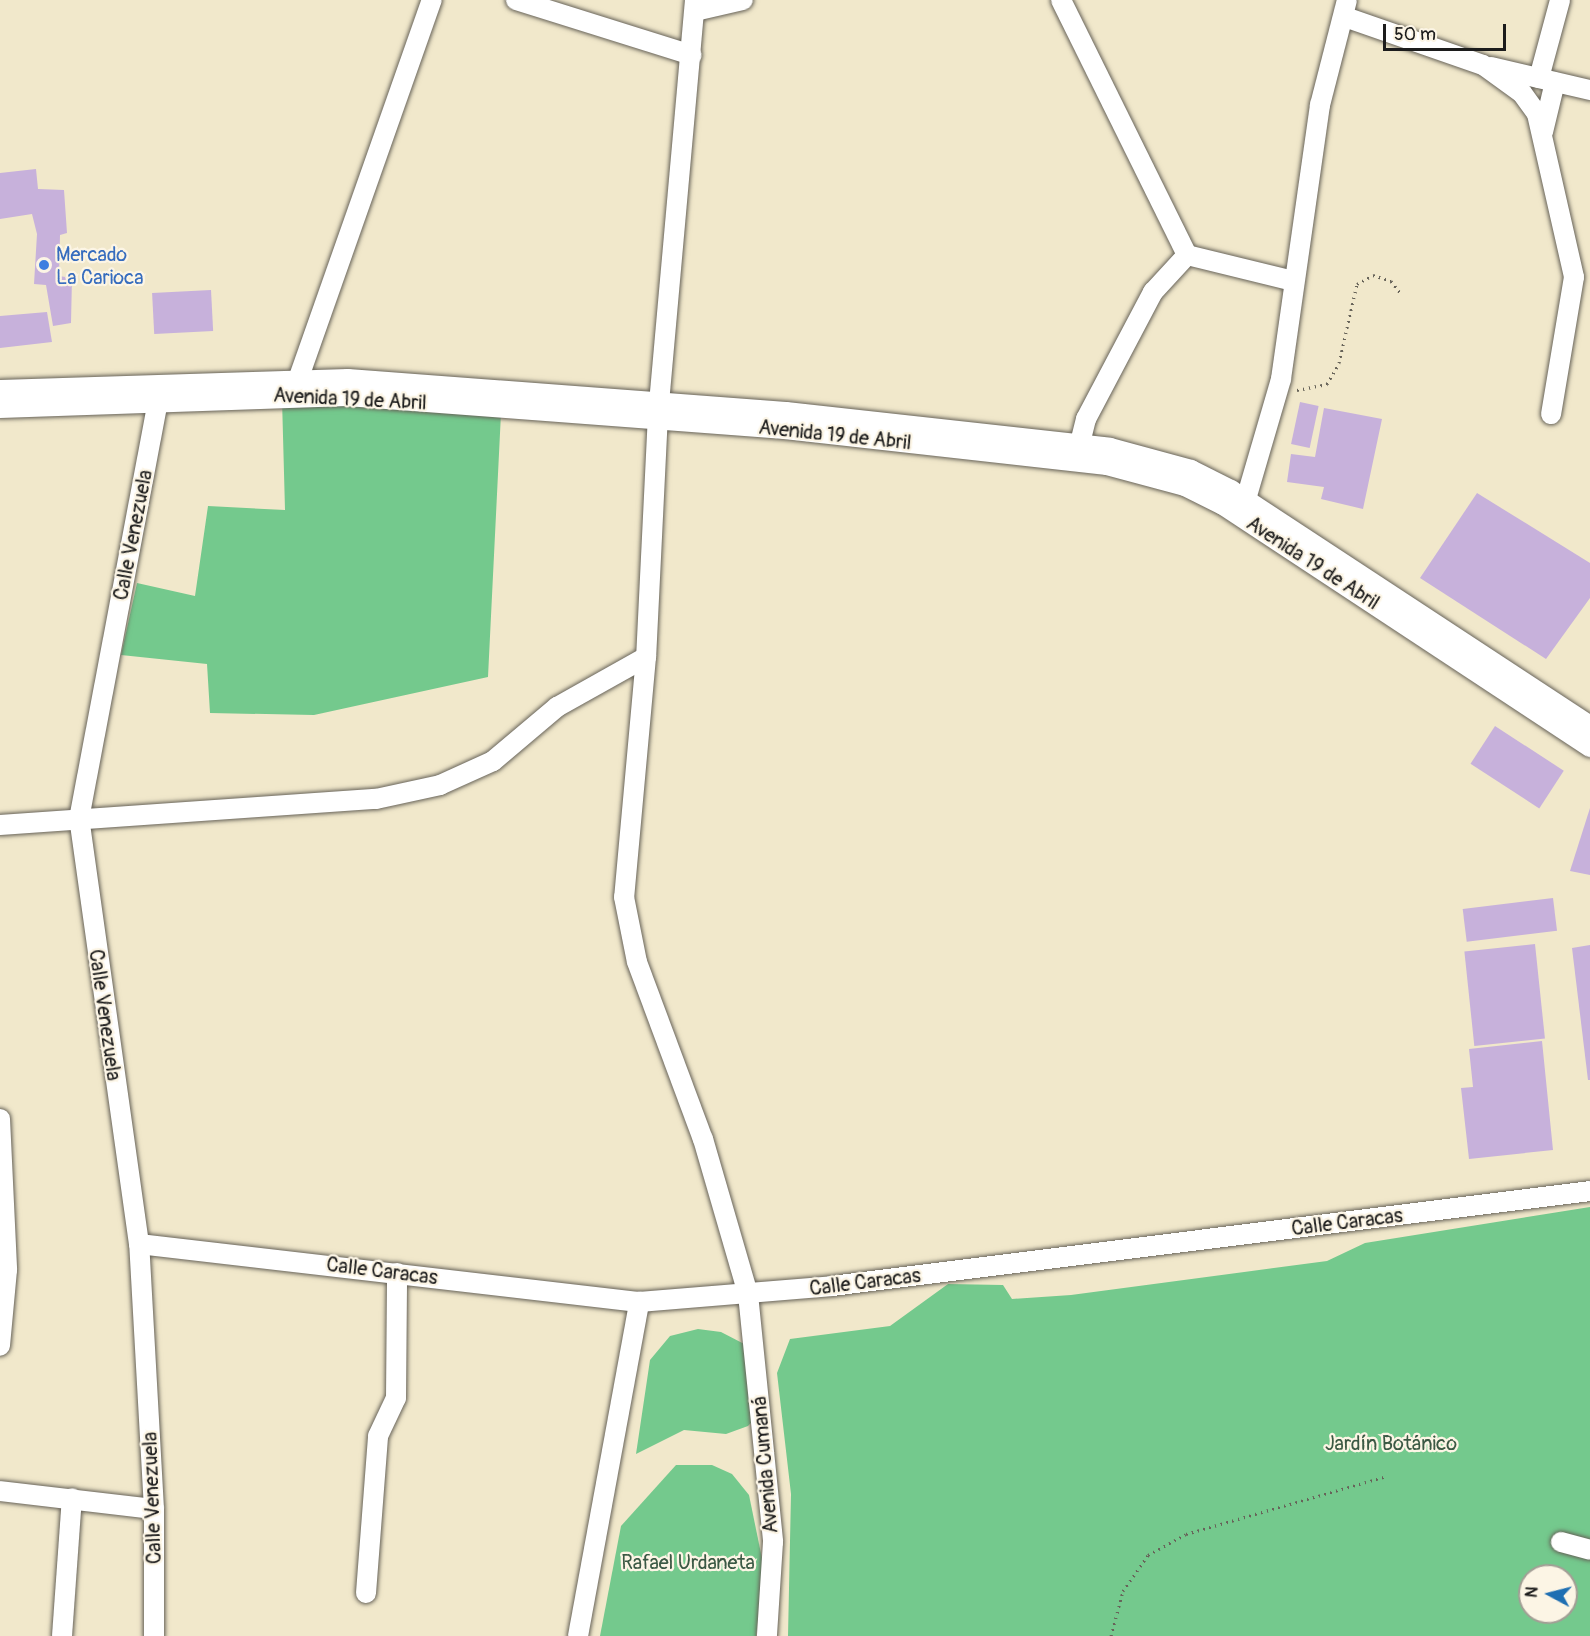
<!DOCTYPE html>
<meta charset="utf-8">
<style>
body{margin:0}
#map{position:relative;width:1590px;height:1636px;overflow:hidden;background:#f1e8cb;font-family:Pangolin,sans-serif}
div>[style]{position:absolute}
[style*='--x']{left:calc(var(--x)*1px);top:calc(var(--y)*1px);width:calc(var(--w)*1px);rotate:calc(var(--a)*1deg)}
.green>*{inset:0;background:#74c98d}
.building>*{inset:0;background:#c7b1db;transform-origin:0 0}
.path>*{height:3px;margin-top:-1.5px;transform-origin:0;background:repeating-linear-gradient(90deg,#676359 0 1.5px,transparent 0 6px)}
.roads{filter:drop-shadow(0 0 2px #676359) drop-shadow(0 0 2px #676359)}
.minor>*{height:20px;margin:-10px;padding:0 10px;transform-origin:10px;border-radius:10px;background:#fff}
.dots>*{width:16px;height:16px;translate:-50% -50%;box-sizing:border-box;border:3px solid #fcf5e5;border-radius:50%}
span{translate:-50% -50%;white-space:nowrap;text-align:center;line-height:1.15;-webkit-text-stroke:4.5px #fcf5e5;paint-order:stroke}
.shop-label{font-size:20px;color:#366cbe}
.left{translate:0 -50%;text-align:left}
.street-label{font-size:20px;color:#1c1c1c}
.park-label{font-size:20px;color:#3b5944}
.north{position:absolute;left:1518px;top:1564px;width:60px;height:60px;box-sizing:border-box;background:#fcf5e5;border:2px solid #a29e95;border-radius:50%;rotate:277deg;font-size:16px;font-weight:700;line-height:24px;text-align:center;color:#1c1c1c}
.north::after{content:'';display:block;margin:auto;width:21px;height:27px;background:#1f6fb2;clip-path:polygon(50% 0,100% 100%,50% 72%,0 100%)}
.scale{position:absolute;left:1383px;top:24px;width:123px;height:27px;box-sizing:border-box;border:3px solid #1c1c1c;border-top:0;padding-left:8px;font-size:18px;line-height:21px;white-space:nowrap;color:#1c1c1c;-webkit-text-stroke:4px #fcf5e5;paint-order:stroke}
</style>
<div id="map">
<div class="green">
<i style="clip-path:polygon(282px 399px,501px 413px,488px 677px,314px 715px,210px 713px,207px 664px,121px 655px,137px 583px,195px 596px,208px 506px,285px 510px)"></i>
<i style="clip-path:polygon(evenodd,1590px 1207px,1590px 1636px,788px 1636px,791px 1494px,777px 1373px,790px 1339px,890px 1326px,948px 1284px,1003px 1285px,1012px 1299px,1071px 1295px,1327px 1261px,1365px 1243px,1590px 1207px,1530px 1576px,1566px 1576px,1566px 1612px,1530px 1612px,1530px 1576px)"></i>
<i style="clip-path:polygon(698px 1329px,721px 1332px,750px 1347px,761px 1412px,748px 1426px,726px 1434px,684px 1430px,636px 1454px,650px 1360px,670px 1336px)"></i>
<i style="clip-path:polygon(676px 1465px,712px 1465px,732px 1474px,749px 1495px,765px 1573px,756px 1636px,600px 1636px,621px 1526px)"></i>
</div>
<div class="building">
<i style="clip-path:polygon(36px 169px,38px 189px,64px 190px,67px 233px,60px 235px,59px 276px,72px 278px,71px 323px,53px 326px,46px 285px,34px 284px,37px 234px,32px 214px,0 219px,0 173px)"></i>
<i style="left:211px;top:290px;width:41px;height:59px;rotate:87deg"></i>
<i style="clip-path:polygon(47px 312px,52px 342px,0 348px,0 316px)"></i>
<i style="left:1300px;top:402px;width:19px;height:43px;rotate:12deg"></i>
<i style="clip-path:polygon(1324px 408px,1382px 419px,1363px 509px,1321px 499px,1324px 487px,1287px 482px,1291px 454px,1315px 457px)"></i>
<i style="clip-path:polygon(1477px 493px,1590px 563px,1590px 598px,1546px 659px,1420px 578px)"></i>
<i style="left:1495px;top:726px;width:82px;height:45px;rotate:33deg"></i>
<i style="clip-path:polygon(1590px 808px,1590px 875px,1570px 871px)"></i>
<i style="left:1553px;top:898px;width:33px;height:91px;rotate:83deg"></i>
<i style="left:1535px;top:944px;width:95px;height:71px;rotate:84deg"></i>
<i style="clip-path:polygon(1590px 945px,1590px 1080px,1588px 1080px,1572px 948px)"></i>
<i style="clip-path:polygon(1542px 1041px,1553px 1150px,1469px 1159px,1461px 1088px,1473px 1087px,1469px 1049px)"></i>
</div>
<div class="path">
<i style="--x:1297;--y:390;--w:31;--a:-11"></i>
<i style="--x:1327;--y:384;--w:24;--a:-60"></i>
<i style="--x:1339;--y:363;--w:81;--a:-77.2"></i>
<i style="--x:1357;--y:284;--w:18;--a:-29"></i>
<i style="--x:1373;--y:275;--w:19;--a:18"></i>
<i style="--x:1391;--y:281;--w:16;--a:52"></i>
<i style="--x:1111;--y:1636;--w:47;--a:-75.1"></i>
<i style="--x:1123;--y:1591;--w:44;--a:-55.2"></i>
<i style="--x:1148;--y:1555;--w:43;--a:-28.9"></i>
<i style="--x:1186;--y:1534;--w:206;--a:-16.1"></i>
</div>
<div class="roads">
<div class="minor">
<i style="--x:516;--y:0;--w:184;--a:17.4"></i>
<i style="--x:695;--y:0;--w:416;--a:95.1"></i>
<i style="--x:658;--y:414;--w:243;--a:92.8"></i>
<i style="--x:646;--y:657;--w:241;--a:95.2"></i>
<i style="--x:624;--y:897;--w:66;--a:78.7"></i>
<i style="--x:637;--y:962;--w:189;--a:69.6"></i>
<i style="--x:703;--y:1139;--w:161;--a:73.8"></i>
<i style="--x:748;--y:1294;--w:249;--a:84.2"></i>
<i style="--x:773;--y:1542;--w:94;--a:93.7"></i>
<i style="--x:1061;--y:0;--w:284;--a:63.7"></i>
<i style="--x:695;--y:11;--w:49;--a:-12.9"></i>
<i style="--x:1345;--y:17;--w:146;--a:19.2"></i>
<i style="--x:1483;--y:65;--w:48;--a:35.7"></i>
<i style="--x:1522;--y:93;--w:26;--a:54"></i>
<i style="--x:1537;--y:114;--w:167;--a:77.2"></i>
<i style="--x:1574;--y:277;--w:139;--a:99.5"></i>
<i style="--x:1491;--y:67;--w:102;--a:13.1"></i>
<i style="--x:1539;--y:78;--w:81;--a:-74.9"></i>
<i style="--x:1543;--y:132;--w:51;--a:-76.5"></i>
<i style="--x:1187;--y:255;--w:110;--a:13.7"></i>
<i style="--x:299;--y:377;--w:400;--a:-70.6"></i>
<i style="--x:0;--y:390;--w:348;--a:-1.8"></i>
<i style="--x:348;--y:379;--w:439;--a:4.3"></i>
<i style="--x:786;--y:412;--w:326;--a:6.3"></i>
<i style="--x:1110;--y:448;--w:84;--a:15.2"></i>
<i style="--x:1191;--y:470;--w:45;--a:26.6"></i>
<i style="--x:1231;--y:490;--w:430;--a:33.3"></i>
<i style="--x:0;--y:408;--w:347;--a:-2"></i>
<i style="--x:347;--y:396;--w:439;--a:4.3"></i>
<i style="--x:785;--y:429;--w:324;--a:6.4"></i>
<i style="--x:1107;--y:465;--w:81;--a:15.1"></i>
<i style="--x:1185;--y:486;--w:42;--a:26.6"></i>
<i style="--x:1223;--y:505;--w:440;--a:33.4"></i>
<i style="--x:1080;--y:443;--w:25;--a:-76"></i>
<i style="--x:1086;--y:419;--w:144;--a:-62.2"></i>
<i style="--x:1153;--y:292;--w:50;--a:-47.4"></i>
<i style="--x:1246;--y:499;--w:125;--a:-73.7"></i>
<i style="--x:1281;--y:379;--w:277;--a:-81.9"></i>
<i style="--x:1320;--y:105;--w:108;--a:-75.6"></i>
<i style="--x:0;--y:825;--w:377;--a:-4"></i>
<i style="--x:376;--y:799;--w:66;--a:-12.3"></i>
<i style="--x:440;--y:785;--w:58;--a:-24.4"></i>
<i style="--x:493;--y:761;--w:84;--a:-40.2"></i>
<i style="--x:557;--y:707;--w:102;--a:-29.3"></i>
<i style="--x:0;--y:1119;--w:151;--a:87.3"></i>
<i style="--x:7;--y:1270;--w:76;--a:95.3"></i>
<i style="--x:139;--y:1244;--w:503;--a:6.62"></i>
<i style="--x:639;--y:1302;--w:194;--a:-4.7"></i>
<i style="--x:832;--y:1286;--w:764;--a:-7.14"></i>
<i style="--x:0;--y:1491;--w:155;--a:6.7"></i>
<i style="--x:1561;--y:1542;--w:30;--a:15"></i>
<i style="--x:366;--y:1593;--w:157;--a:-85.6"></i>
<i style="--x:378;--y:1436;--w:42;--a:-64.7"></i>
<i style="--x:396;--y:1398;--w:125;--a:-89.5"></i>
<i style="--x:62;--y:1636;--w:138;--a:-85.9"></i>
<i style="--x:154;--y:1636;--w:127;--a:-90"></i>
<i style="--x:154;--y:1509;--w:265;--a:-93.2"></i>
<i style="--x:139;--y:1244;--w:429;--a:-98"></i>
<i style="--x:79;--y:819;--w:426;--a:-79.3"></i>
<i style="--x:578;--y:1636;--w:340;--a:-79.6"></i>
</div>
</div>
<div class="dots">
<i style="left:44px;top:265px;background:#3f7fe0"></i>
</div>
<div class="shop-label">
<span class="left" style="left:56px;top:266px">Mercado<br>La Carioca</span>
</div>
<div class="street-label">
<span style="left:350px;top:399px;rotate:3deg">Avenida 19 de Abril</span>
<span style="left:835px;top:435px;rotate:6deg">Avenida 19 de Abril</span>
<span style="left:133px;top:535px;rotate:-79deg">Calle Venezuela</span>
<span style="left:1313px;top:563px;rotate:33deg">Avenida 19 de Abril</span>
<span style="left:105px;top:1015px;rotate:82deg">Calle Venezuela</span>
<span style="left:1347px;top:1222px;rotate:-7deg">Calle Caracas</span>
<span style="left:382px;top:1271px;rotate:7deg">Calle Caracas</span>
<span style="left:865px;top:1282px;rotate:-7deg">Calle Caracas</span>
<span style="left:765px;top:1465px;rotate:-95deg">Avenida Cumaná</span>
<span style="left:152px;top:1498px;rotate:-92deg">Calle Venezuela</span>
</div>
<div class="park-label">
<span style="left:1391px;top:1443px">Jardín Botánico</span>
<span style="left:688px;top:1562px">Rafael Urdaneta</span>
</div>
<div class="north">N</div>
<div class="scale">50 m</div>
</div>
